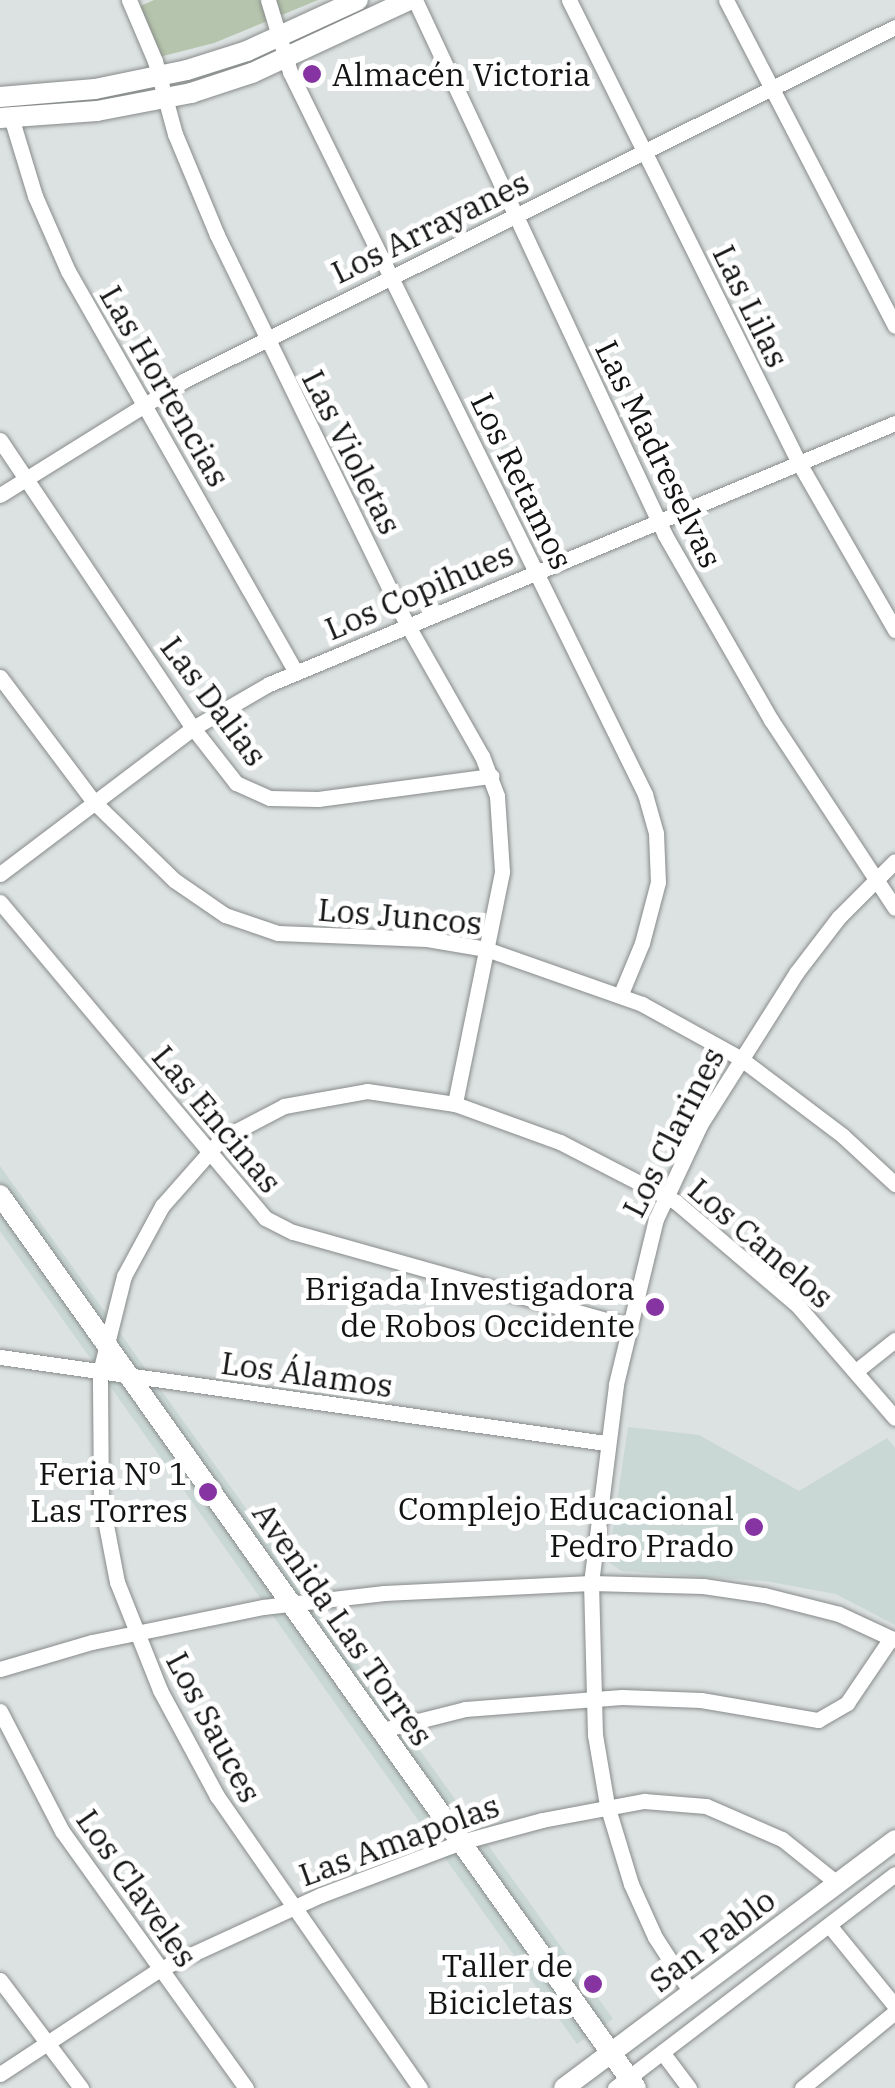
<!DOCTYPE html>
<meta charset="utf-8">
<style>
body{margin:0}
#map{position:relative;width:895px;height:2088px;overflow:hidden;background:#dce1e1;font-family:"IBM Plex Serif",serif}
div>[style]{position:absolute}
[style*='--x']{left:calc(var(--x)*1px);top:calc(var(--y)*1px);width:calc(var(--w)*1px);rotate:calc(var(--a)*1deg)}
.built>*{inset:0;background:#c9d7d5}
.green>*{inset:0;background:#b5c4ac}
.roads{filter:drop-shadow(0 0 2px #878b8a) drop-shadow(0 0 2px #878b8a)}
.minor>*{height:15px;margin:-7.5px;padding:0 7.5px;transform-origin:7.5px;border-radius:7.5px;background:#fff}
.major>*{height:20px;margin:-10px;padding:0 10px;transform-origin:10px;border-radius:10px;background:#fff}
.dots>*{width:28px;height:28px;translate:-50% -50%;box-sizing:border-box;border:5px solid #fff;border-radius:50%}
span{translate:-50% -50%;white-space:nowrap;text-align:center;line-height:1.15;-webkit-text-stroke:10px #fff;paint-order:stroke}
.poi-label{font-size:32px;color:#121413}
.left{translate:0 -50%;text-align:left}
.right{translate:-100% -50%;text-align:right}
.street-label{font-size:32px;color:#121413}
</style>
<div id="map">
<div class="built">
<i style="clip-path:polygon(0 1166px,613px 2019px,577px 2044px,0 1231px)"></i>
<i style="clip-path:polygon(628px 1427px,699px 1435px,799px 1491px,887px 1438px,895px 1448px,895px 1625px,836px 1594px,765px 1581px,622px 1571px,608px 1562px)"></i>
</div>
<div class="green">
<i style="clip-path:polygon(154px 0,318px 0,214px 43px,159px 57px,138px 7px)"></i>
</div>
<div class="roads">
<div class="minor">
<i style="--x:129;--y:0;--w:66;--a:66.9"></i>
<i style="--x:155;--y:61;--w:76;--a:74.7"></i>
<i style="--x:175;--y:134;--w:109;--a:67.4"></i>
<i style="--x:217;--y:235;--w:435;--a:64"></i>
<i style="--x:408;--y:626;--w:150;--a:60.4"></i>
<i style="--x:482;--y:756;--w:43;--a:69.4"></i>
<i style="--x:497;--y:796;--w:76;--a:86.2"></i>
<i style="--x:502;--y:872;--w:237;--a:101.5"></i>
<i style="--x:268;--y:0;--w:75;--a:73"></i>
<i style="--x:290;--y:72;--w:805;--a:63.82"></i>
<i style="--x:645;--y:794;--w:41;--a:74.2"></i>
<i style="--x:656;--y:833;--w:49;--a:87.7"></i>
<i style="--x:658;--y:882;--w:63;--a:104.7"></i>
<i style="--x:642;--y:943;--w:57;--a:112.5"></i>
<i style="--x:415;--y:0;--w:591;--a:64.95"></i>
<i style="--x:665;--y:535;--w:213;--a:60.2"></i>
<i style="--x:771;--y:720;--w:225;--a:56.6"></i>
<i style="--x:569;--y:0;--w:517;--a:63.58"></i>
<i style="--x:799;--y:463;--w:193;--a:60.1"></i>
<i style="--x:726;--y:0;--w:367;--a:62.6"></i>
<i style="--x:11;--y:117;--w:83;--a:73.1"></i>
<i style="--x:35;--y:196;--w:82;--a:66.3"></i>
<i style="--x:68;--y:271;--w:461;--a:60.4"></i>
<i style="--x:0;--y:440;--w:347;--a:56.2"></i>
<i style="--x:193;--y:728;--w:70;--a:52"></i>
<i style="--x:236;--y:783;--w:37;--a:24"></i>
<i style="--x:270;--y:798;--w:48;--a:1.2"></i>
<i style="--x:318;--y:799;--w:175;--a:-7.6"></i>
<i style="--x:0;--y:495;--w:216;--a:-31.9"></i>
<i style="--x:183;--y:381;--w:795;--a:-26.44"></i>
<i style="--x:0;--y:677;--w:156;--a:53.1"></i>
<i style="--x:94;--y:802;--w:112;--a:44.3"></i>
<i style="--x:174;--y:880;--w:62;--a:34.5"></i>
<i style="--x:225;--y:915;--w:56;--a:18.8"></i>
<i style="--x:278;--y:933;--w:149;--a:2.3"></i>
<i style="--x:427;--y:939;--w:60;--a:9.6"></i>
<i style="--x:486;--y:949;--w:165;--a:19.4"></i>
<i style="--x:642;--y:1004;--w:112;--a:28.9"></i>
<i style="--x:740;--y:1058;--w:129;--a:37.1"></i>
<i style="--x:843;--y:1136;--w:71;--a:42.7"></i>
<i style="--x:0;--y:874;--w:242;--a:-37.1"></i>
<i style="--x:193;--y:728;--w:88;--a:-30.1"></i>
<i style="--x:269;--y:684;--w:678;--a:-22.63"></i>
<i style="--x:0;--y:902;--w:412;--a:50"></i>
<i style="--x:265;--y:1218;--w:31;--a:27"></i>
<i style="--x:293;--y:1232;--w:348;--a:15.7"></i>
<i style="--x:0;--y:1357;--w:612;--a:8.08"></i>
<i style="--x:856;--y:1371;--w:50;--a:-38.5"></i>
<i style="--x:0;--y:1669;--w:96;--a:-16.4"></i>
<i style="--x:92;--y:1642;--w:175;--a:-11.6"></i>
<i style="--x:263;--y:1607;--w:122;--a:-6.6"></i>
<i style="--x:384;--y:1593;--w:207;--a:-2.8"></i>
<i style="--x:591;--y:1583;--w:112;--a:1.5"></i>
<i style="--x:703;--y:1586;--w:62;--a:8.4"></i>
<i style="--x:764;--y:1595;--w:77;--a:14.2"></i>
<i style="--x:839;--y:1614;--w:62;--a:24.9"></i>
<i style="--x:0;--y:1711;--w:135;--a:62.7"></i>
<i style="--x:62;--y:1831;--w:316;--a:54.4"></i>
<i style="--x:382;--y:1730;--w:86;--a:-14.2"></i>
<i style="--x:465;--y:1709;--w:157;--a:-4.4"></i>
<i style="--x:622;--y:1697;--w:79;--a:2.2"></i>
<i style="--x:701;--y:1700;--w:119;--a:9.7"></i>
<i style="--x:818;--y:1720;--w:34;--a:-30"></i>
<i style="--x:847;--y:1703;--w:78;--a:-55.9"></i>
<i style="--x:829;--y:1925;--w:104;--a:50.8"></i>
<i style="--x:0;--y:1980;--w:135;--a:53.1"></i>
<i style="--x:692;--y:1994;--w:68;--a:-123"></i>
<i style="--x:655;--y:1937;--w:58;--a:-114.4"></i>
<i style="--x:631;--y:1884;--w:83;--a:-106.9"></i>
<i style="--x:607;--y:1805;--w:71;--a:-99.7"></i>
<i style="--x:595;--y:1735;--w:152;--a:-91.5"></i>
<i style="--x:591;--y:1583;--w:201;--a:-82.8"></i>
<i style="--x:616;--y:1384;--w:170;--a:-76.4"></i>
<i style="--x:656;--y:1219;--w:104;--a:-64.9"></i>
<i style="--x:700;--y:1125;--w:180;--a:-57.7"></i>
<i style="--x:796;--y:973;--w:71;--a:-52.5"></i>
<i style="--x:839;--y:917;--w:79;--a:-45"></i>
<i style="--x:662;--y:2052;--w:45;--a:53.1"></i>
<i style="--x:0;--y:2074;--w:191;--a:-33.3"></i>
<i style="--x:160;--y:1969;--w:177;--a:-24.7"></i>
<i style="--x:321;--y:1895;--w:150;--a:-20.7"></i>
<i style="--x:461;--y:1842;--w:84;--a:-15.2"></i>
<i style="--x:542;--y:1820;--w:104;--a:-10.6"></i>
<i style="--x:644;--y:1801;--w:62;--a:4.6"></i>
<i style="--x:706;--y:1806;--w:83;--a:23.5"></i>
<i style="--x:782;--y:1839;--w:70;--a:38.7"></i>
<i style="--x:420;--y:2088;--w:356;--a:-124.8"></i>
<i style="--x:217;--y:1796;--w:120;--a:-118.3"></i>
<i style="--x:160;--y:1690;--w:116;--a:-111.7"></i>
<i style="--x:117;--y:1582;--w:85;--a:-100.9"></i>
<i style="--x:101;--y:1499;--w:127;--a:-90.5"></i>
<i style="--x:100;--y:1372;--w:99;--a:-76"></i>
<i style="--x:124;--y:1276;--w:80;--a:-61.5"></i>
<i style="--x:162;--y:1206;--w:89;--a:-48.6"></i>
<i style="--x:221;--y:1139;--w:71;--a:-27.6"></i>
<i style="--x:284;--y:1106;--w:84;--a:-10.2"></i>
<i style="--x:367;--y:1091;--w:89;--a:8.4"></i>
<i style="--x:455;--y:1104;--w:112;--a:19.9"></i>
<i style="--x:560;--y:1142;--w:131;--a:27.3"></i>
<i style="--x:676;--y:1202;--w:160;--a:40.4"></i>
<i style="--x:798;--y:1306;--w:148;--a:49.1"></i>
<i style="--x:615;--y:2088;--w:352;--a:-37.4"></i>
<i style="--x:802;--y:2088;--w:120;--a:-39.3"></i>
</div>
<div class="major">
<i style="--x:0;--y:97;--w:95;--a:-4.8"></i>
<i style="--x:95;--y:89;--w:94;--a:-11.7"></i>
<i style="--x:187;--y:70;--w:63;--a:-17.6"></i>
<i style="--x:247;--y:51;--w:122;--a:-24.7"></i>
<i style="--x:0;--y:118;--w:97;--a:-4.1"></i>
<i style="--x:97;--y:111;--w:96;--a:-10.8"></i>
<i style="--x:191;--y:93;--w:64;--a:-18.2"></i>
<i style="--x:252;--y:73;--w:173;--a:-24.9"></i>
<i style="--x:0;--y:1195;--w:1096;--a:54.54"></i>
<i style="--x:564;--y:2088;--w:414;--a:-36.8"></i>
</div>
</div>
<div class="dots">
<i style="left:312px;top:74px;background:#8734a3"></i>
<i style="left:655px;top:1307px;background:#8734a3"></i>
<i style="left:208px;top:1492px;background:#8734a3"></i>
<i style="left:754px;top:1527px;background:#8734a3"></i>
<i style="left:593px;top:1984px;background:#8734a3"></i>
</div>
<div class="poi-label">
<span class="left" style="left:332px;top:74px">Almacén Victoria</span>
<span class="right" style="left:635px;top:1307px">Brigada Investigadora<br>de Robos Occidente</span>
<span class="right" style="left:188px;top:1492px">Feria Nº 1<br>Las Torres</span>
<span class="right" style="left:734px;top:1527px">Complejo Educacional<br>Pedro Prado</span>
<span class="right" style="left:573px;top:1984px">Taller de<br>Bicicletas</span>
</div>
<div class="street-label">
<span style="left:430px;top:227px;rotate:-26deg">Los Arrayanes</span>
<span style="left:751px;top:306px;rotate:64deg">Las Lilas</span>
<span style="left:165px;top:386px;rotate:60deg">Las Hortencias</span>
<span style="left:352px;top:452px;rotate:63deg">Las Violetas</span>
<span style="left:659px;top:454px;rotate:64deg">Las Madreselvas</span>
<span style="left:522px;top:481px;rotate:64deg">Los Retamos</span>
<span style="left:419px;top:591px;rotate:-23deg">Los Copihues</span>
<span style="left:214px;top:701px;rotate:53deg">Las Dalias</span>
<span style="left:400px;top:916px;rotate:5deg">Los Juncos</span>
<span style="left:217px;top:1119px;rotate:50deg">Las Encinas</span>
<span style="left:673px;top:1132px;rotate:-63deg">Los Clarines</span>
<span style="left:761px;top:1243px;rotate:41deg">Los Canelos</span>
<span style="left:307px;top:1374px;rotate:8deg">Los Álamos</span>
<span style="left:343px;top:1624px;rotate:55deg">Avenida Las Torres</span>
<span style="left:214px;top:1727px;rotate:62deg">Los Sauces</span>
<span style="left:399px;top:1840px;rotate:-20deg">Las Amapolas</span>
<span style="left:137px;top:1888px;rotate:55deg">Los Claveles</span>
<span style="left:712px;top:1940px;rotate:-37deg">San Pablo</span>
</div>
</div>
